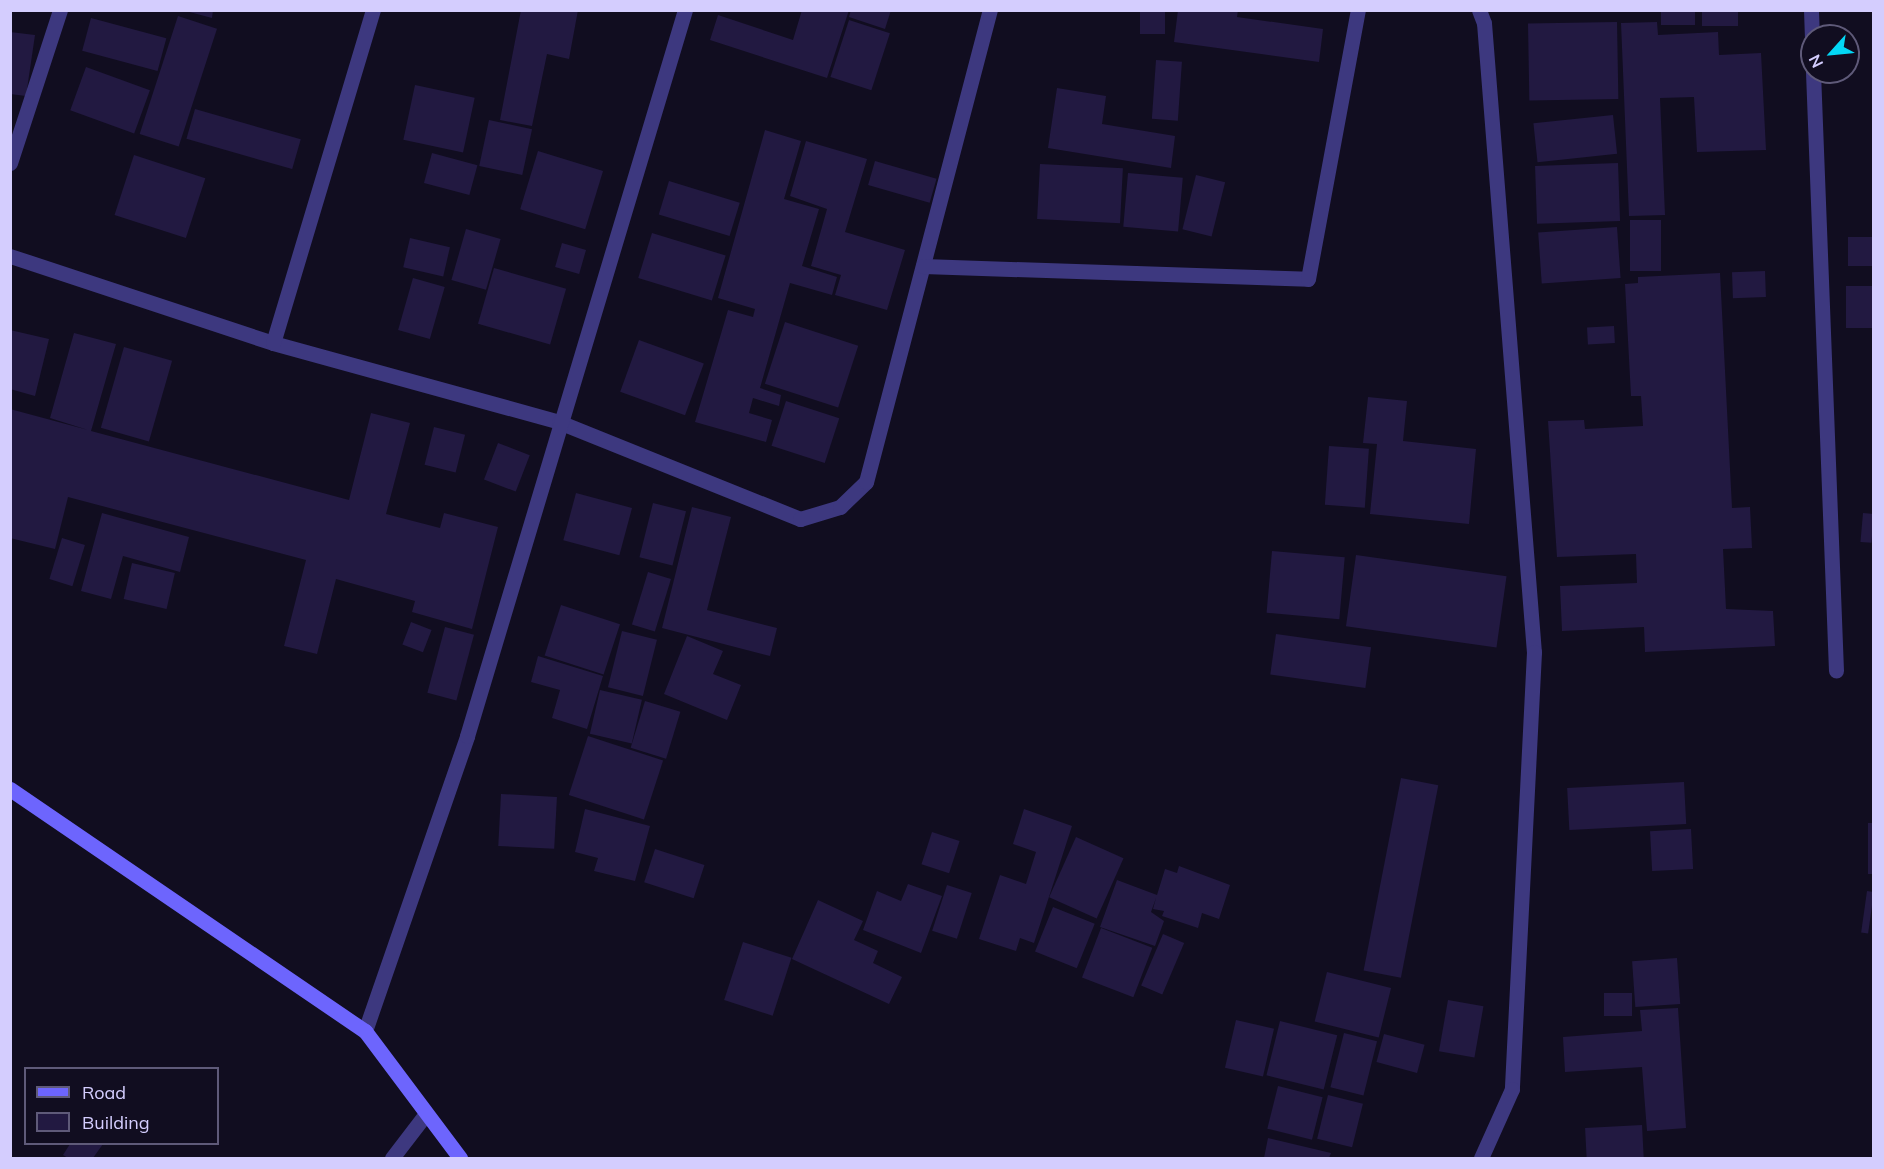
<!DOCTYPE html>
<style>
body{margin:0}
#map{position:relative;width:1884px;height:1169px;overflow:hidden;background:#110d20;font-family:Mulish,sans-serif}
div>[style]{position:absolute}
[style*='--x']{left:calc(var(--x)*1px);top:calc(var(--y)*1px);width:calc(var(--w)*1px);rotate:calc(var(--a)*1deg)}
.building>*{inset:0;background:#221941;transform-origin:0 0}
.street>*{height:15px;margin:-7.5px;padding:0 7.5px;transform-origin:7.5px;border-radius:7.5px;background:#3d387f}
.secondary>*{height:15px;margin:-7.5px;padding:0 7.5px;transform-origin:7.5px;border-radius:7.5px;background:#6d65fd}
span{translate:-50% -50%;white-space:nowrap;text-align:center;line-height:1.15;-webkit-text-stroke:4.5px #110d20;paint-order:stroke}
.frame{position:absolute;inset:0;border:12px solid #d4cdfe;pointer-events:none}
.legend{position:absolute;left:24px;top:1067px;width:195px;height:78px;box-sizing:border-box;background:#110d20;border:2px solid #5f5a79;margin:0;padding:8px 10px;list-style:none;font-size:18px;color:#d4cdfe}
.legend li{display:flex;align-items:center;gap:12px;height:30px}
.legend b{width:30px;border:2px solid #5f5a79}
.north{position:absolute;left:1800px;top:24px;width:60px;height:60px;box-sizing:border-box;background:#110d20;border:2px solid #5f5a79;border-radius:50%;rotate:243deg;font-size:16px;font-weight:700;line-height:24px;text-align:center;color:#d4cdfe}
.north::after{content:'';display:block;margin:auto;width:21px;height:27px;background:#03d7f5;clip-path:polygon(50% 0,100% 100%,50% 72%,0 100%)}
</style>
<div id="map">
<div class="building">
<i style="clip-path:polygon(182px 10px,213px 10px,212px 18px)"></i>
<i style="clip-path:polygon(521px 10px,578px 10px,569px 59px,547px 54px,532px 126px,500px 120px)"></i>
<i style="clip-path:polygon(802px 10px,849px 10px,827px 78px,710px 40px,718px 15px,793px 40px)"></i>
<i style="clip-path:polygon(851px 10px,891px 10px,885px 29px,849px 17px)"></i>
<i style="left:1140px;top:10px;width:25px;height:24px"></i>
<i style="clip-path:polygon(1178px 10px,1238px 10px,1237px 17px,1323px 29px,1319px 62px,1174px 42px)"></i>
<i style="left:1661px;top:10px;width:34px;height:15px"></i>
<i style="left:1702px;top:10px;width:36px;height:16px"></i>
<i style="left:178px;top:16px;width:41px;height:124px;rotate:18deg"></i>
<i style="left:91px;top:18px;width:78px;height:34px;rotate:15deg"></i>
<i style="left:849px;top:20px;width:43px;height:60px;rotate:18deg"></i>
<i style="left:1617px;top:22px;width:77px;height:89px;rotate:89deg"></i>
<i style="clip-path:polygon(1657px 22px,1658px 35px,1718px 32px,1719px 55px,1761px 53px,1766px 150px,1697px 152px,1694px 97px,1660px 98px,1665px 215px,1629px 216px,1621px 23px)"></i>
<i style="clip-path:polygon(10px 32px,35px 35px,26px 96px,10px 94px)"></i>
<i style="left:1156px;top:60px;width:26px;height:59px;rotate:4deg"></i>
<i style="left:86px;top:67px;width:68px;height:46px;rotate:20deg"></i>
<i style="left:415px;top:85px;width:61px;height:56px;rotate:12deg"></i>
<i style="clip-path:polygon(1057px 88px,1106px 96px,1102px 124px,1175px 136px,1171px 168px,1048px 148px)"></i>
<i style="left:195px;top:109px;width:110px;height:31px;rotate:16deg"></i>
<i style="left:1613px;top:115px;width:39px;height:80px;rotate:84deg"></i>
<i style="left:489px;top:120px;width:44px;height:47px;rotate:12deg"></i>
<i style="clip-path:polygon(765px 130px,801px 141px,784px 199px,819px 209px,802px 266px,837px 277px,832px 295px,790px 283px,760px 388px,781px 395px,779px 406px,753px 398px,749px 413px,772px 420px,766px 442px,695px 422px,728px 310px,753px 317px,755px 309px,718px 298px)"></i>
<i style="clip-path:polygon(806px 141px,867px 159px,845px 232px,905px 250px,887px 310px,835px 295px,841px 275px,811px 266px,827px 209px,790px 196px)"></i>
<i style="left:538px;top:151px;width:68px;height:61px;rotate:17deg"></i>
<i style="left:432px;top:153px;width:47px;height:31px;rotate:15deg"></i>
<i style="left:134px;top:155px;width:75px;height:63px;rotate:18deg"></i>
<i style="left:875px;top:161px;width:64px;height:25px;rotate:16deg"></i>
<i style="left:1618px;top:163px;width:58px;height:83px;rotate:88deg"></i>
<i style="left:1040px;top:164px;width:83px;height:55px;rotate:3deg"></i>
<i style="left:1128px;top:173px;width:55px;height:54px;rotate:5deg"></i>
<i style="left:1196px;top:175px;width:30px;height:56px;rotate:14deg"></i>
<i style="left:669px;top:181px;width:74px;height:35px;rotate:17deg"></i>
<i style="left:1630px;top:220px;width:31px;height:51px"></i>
<i style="left:1617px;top:227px;width:51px;height:79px;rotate:86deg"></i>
<i style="left:466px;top:229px;width:36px;height:53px;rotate:16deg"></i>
<i style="left:652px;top:233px;width:77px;height:47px;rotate:17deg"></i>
<i style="left:1874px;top:237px;width:29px;height:26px;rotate:90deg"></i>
<i style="left:410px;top:238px;width:41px;height:30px;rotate:13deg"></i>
<i style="left:562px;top:243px;width:25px;height:25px;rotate:16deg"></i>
<i style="left:494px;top:268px;width:75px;height:58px;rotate:16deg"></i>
<i style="left:1765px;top:271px;width:26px;height:33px;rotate:88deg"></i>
<i style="clip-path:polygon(1720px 273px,1732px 508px,1750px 507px,1752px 548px,1723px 549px,1726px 609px,1773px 611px,1775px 646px,1645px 652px,1644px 627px,1562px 631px,1560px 586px,1637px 583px,1636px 554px,1557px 557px,1548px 421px,1584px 420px,1585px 429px,1643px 426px,1641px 396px,1631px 396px,1625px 284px,1638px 283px,1638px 277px)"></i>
<i style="left:413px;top:278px;width:33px;height:54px;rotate:16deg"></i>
<i style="left:1874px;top:286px;width:42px;height:28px;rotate:90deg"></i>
<i style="left:785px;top:322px;width:77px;height:65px;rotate:18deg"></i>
<i style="left:1614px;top:326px;width:17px;height:27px;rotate:87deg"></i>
<i style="clip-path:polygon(10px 330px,49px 339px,35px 396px,10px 389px)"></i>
<i style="clip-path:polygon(74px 333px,116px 344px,91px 431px,349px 500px,371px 413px,410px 423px,386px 514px,440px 528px,444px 513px,498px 527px,472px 629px,412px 612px,415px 601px,336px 579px,317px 654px,284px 646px,306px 560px,68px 497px,55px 549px,10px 538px,10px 409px,88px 430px,50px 418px)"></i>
<i style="left:639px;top:340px;width:69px;height:55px;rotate:20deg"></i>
<i style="left:124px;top:347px;width:50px;height:84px;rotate:16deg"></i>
<i style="clip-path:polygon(1368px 397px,1407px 401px,1403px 441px,1476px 449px,1469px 524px,1370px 514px,1377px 444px,1363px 443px)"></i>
<i style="left:786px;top:401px;width:56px;height:47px;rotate:18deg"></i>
<i style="left:434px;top:427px;width:32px;height:39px;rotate:14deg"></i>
<i style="left:498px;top:443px;width:34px;height:39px;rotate:21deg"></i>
<i style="left:1329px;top:446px;width:40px;height:59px;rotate:4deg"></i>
<i style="left:576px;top:493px;width:58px;height:49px;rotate:15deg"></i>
<i style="left:653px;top:503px;width:34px;height:56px;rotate:14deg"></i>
<i style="clip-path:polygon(692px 507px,731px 517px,707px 610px,777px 628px,770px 656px,662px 628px)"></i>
<i style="clip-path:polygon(102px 513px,189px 537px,180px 572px,123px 556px,111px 599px,81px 591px)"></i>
<i style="left:1863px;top:513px;width:11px;height:29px;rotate:5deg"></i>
<i style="left:62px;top:538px;width:24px;height:43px;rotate:17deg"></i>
<i style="left:1272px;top:551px;width:73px;height:62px;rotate:5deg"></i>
<i style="left:1356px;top:555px;width:152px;height:72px;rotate:8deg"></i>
<i style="left:132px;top:563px;width:44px;height:37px;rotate:13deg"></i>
<i style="left:648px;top:572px;width:24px;height:55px;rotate:17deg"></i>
<i style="left:561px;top:605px;width:62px;height:53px;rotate:18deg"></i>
<i style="left:411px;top:622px;width:22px;height:24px;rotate:21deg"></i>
<i style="left:445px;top:627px;width:30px;height:68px;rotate:15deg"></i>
<i style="left:622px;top:631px;width:36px;height:58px;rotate:14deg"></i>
<i style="left:1276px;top:634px;width:96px;height:41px;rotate:8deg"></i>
<i style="clip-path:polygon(687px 636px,723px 651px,713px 674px,741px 685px,727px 720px,664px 694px)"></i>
<i style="clip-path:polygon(538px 656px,603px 676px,587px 729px,552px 718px,560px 690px,531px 682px)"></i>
<i style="left:600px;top:690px;width:43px;height:45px;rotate:13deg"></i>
<i style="left:645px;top:701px;width:37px;height:49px;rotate:17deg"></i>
<i style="left:588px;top:736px;width:79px;height:62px;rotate:18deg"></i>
<i style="left:1401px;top:778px;width:38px;height:196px;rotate:11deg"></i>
<i style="left:1684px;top:782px;width:42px;height:117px;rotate:87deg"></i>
<i style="left:501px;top:794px;width:56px;height:52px;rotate:3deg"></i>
<i style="clip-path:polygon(585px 809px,650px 826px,635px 881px,594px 871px,598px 858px,575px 852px)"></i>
<i style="clip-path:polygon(1024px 809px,1072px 826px,1034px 943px,1020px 938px,1016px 951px,979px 939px,1000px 875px,1026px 884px,1036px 852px,1013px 844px)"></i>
<i style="left:1868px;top:823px;width:6px;height:51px"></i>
<i style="left:1691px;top:829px;width:40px;height:41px;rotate:87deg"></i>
<i style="left:932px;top:832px;width:29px;height:34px;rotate:18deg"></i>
<i style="left:1076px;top:837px;width:52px;height:66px;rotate:24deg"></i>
<i style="left:655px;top:849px;width:52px;height:35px;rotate:18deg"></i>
<i style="clip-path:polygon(1179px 866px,1230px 885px,1219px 919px,1202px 913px,1198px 928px,1162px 916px,1164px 911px,1153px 909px,1156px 898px,1151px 912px,1164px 921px,1155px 946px,1100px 927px,1117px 880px,1157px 895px,1165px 869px,1177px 873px)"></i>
<i style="clip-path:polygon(908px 884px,942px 896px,921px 953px,863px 930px,877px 891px,901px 901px)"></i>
<i style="left:947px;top:885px;width:26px;height:48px;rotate:18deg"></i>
<i style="left:1867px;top:891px;width:7px;height:42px;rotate:8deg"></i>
<i style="clip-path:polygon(818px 900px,863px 921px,854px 940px,878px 951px,873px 963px,902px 977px,889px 1004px,792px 959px)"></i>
<i style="left:1053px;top:907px;width:45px;height:48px;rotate:22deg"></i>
<i style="left:1101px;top:928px;width:55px;height:53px;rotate:21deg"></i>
<i style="left:1163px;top:934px;width:23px;height:56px;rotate:23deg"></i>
<i style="left:743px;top:942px;width:51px;height:61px;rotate:18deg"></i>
<i style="left:1677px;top:958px;width:46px;height:45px;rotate:86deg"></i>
<i style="left:1327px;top:972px;width:66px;height:51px;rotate:14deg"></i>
<i style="left:1604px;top:993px;width:28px;height:23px"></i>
<i style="left:1448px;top:1000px;width:36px;height:52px;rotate:10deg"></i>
<i style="clip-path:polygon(1678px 1008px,1686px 1128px,1647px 1131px,1642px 1067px,1565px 1072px,1563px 1037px,1642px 1031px,1640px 1010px)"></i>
<i style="left:1236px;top:1020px;width:39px;height:49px;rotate:13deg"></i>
<i style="left:1280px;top:1021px;width:59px;height:56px;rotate:14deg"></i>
<i style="left:1344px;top:1033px;width:34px;height:56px;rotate:14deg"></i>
<i style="left:1384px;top:1034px;width:42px;height:29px;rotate:15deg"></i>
<i style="left:1278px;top:1086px;width:46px;height:44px;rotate:14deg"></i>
<i style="left:1328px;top:1095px;width:36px;height:45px;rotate:14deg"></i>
<i style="left:1642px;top:1125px;width:33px;height:57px;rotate:87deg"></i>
<i style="clip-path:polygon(1268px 1138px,1331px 1153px,1329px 1158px,1264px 1158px)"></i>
<i style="clip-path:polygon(70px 1144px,103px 1144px,93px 1158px,68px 1158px,63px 1155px)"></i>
</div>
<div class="street">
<i style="--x:1479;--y:10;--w:14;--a:69"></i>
<i style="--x:1484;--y:23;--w:631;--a:85.46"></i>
<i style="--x:1534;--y:652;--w:438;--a:92.9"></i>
<i style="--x:1512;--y:1089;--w:76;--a:114.2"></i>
<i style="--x:1811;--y:10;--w:31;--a:88"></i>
<i style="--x:1813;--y:72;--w:599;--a:87.8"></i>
<i style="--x:10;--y:163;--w:161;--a:-71.9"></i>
<i style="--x:10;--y:256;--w:277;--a:18.3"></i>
<i style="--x:273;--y:343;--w:297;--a:15.4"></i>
<i style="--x:559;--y:422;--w:260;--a:21.9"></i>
<i style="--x:800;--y:519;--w:42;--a:-16.7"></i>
<i style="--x:840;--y:507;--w:36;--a:-44"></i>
<i style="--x:866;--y:482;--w:488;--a:-75.3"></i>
<i style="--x:923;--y:266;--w:385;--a:1.9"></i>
<i style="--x:1308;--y:279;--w:274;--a:-79.5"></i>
<i style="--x:273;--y:343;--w:348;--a:-73.3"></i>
<i style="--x:365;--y:1031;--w:312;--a:-70.9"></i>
<i style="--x:467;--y:736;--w:758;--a:-73.29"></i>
<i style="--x:392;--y:1158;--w:54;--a:-52.5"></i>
</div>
<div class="secondary">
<i style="--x:10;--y:789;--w:430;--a:34.3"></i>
<i style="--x:365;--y:1031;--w:159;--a:53.2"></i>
</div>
<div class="frame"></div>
<ul class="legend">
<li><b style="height:8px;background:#6d65fd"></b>Road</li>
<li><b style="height:16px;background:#221941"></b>Building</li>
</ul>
<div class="north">N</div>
</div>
